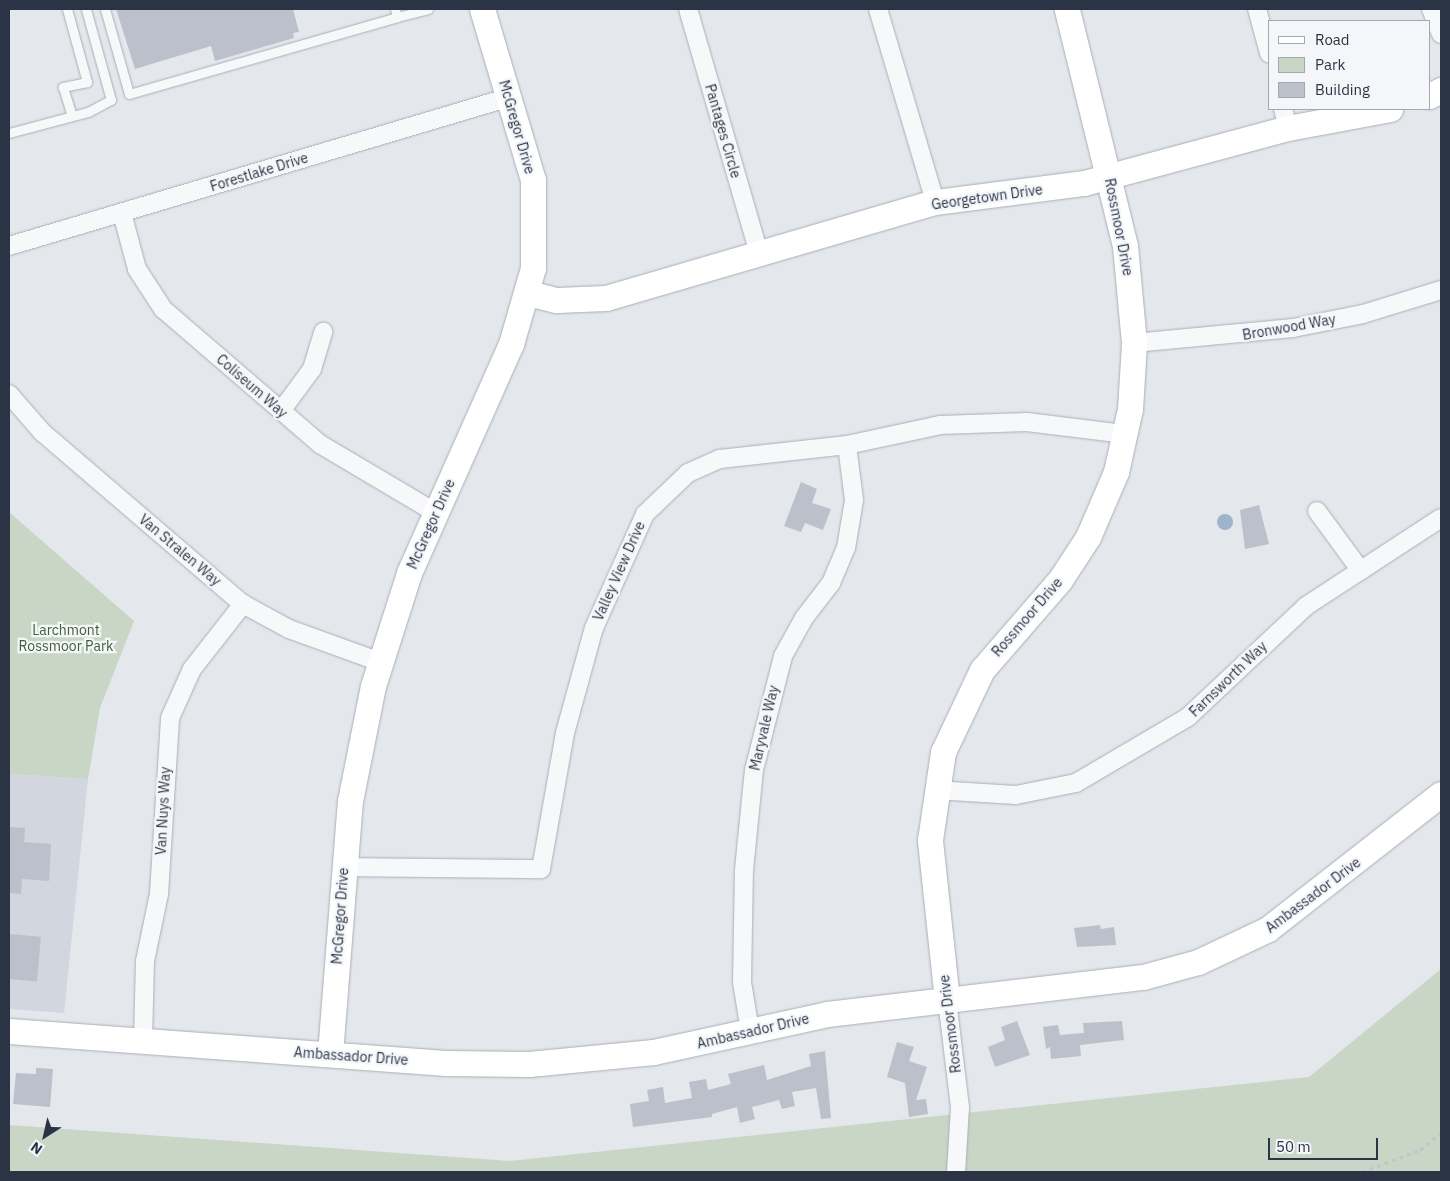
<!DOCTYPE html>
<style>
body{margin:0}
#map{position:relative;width:1450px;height:1181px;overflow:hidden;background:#e4e7ec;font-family:"IBM Plex Sans",sans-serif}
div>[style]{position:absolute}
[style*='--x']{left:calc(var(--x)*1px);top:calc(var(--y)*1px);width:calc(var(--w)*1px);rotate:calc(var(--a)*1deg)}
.built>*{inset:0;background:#d2d6de}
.green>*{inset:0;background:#c9d6c5}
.water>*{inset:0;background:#9fb4cc}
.round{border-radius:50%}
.building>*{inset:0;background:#bbc0ca;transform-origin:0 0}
.path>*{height:2.5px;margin-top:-1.25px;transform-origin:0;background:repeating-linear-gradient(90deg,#c2c5cb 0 4px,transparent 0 8px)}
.roads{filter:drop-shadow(0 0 1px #a9aeb7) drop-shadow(0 0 1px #a9aeb7)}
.lane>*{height:9px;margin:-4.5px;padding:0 4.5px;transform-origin:4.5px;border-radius:4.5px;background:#f7f8fa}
.street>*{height:18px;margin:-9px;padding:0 9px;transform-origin:9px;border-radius:9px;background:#f7f8fa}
.secondary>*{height:25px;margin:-12.5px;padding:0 12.5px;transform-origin:12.5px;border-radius:12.5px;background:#fff}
span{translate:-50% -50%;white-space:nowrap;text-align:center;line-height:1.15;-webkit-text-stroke:4.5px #f4f6f9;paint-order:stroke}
.street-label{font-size:14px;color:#2b3445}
.park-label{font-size:14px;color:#3f6138}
.frame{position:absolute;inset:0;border:10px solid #2b3445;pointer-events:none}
.legend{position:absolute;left:1268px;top:20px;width:162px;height:90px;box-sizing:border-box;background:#f4f6f9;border:1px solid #a4a8b1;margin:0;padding:6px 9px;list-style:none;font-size:15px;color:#2b3445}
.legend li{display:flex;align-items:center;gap:10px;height:25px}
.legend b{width:25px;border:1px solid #a4a8b1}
.north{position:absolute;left:20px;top:1111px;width:50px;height:50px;-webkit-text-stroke:4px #f4f6f9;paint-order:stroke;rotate:215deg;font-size:14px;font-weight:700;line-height:20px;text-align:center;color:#2b3445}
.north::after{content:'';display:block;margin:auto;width:18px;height:22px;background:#2b3445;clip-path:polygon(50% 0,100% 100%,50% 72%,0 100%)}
.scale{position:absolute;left:1268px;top:1138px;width:110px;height:22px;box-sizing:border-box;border:2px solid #2b3445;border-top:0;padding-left:6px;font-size:15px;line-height:18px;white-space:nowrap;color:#2b3445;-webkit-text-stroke:4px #f4f6f9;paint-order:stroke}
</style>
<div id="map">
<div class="built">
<i style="clip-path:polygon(9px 774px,88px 779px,64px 1013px,9px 1009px)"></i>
</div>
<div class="green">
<i style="clip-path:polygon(9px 512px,134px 621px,100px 708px,88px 779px,9px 774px)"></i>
<i style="clip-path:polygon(1441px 969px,1441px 1172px,9px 1172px,9px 1125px,510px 1161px,1309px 1077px)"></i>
</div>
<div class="water">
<i class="round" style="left:1217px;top:514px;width:16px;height:16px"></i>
</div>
<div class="building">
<i style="clip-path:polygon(116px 9px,293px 9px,299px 32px,293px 33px,294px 38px,215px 61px,211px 46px,135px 69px)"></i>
<i style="clip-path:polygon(801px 482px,817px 489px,812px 503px,831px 509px,823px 530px,805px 523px,801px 532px,784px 526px)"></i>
<i style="clip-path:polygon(1259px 505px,1269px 544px,1245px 549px,1240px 510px)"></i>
<i style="clip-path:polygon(9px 827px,25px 828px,24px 842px,51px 844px,49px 881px,22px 879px,21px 894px,9px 893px)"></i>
<i style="clip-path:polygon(1100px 925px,1101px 929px,1114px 927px,1116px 945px,1077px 947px,1074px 928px)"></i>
<i style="left:9px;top:934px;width:32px;height:45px;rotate:5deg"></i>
<i style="clip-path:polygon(1017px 1021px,1030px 1055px,995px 1067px,988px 1047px,1005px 1040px,1001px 1027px)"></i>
<i style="clip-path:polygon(1122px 1021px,1124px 1040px,1080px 1045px,1081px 1056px,1051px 1059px,1050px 1047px,1046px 1049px,1043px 1027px,1058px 1025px,1060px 1035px,1084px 1033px,1083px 1023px)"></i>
<i style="clip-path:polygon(897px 1042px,914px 1047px,909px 1061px,927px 1067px,916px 1100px,926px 1099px,928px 1114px,909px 1117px,905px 1083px,887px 1077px)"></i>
<i style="clip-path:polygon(825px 1051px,831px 1118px,821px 1119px,816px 1088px,792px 1092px,795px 1106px,782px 1109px,779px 1100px,752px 1107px,755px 1119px,740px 1123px,737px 1107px,712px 1114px,712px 1117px,633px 1127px,630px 1104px,649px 1101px,647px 1090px,663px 1087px,665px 1103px,692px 1098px,689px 1082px,706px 1079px,708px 1090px,731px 1084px,728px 1074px,764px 1065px,767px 1080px,811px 1066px,809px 1054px)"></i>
<i style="clip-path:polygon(36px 1068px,53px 1069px,50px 1107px,13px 1104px,16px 1073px,36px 1074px)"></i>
</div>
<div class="path">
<i style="--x:1362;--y:1172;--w:62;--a:-20.8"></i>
<i style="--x:1420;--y:1150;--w:27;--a:-39"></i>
</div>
<div class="roads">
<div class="lane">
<i style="--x:67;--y:9;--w:76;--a:74.7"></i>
<i style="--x:87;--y:82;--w:25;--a:168"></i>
<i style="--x:63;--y:87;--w:30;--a:73"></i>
<i style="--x:105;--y:9;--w:88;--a:74.2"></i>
<i style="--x:129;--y:94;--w:279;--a:-16"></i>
<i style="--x:397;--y:17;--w:8;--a:-104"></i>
<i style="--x:397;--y:17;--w:32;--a:-14"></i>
<i style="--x:9;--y:133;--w:82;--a:-14.9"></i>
<i style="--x:88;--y:112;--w:26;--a:-28"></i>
<i style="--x:111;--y:100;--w:94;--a:-105.4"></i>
</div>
<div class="street">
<i style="--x:688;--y:9;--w:254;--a:73.8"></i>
<i style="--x:878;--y:9;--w:201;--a:73.5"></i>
<i style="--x:1257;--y:9;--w:46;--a:74.7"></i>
<i style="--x:1431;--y:9;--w:27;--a:68"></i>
<i style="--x:1283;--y:109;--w:20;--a:75"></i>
<i style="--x:122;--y:213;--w:58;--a:75"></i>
<i style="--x:137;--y:269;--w:48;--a:57"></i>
<i style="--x:163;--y:309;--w:207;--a:40.7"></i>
<i style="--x:320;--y:444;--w:135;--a:30.7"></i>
<i style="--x:9;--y:246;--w:523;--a:-16.56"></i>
<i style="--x:1134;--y:343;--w:160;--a:-5.4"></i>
<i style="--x:1293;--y:328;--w:71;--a:-11.3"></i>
<i style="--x:1363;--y:314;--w:82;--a:-17.1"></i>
<i style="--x:9;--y:394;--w:50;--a:49"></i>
<i style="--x:42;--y:432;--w:265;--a:40.6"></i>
<i style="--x:243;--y:604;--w:52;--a:28.5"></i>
<i style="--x:289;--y:629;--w:97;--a:19.9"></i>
<i style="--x:281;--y:411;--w:52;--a:-53.6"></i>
<i style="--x:312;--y:369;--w:39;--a:-73"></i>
<i style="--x:1317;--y:511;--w:74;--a:53.7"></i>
<i style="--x:935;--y:790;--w:81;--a:3.5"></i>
<i style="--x:1016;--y:795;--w:61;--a:-11.3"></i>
<i style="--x:1076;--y:783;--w:130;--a:-30.5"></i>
<i style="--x:1188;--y:717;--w:162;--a:-43.2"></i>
<i style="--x:1306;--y:606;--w:161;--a:-33.1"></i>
<i style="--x:344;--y:867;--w:197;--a:0.6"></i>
<i style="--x:541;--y:869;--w:138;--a:-80"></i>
<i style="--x:565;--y:733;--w:109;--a:-74.6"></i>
<i style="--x:594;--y:628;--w:125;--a:-65.9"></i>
<i style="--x:645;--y:514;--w:59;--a:-43.6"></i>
<i style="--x:688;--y:473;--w:35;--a:-24"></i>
<i style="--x:720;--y:459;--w:128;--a:-6.3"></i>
<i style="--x:847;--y:445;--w:95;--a:-12.1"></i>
<i style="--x:940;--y:425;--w:87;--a:-2"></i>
<i style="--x:1027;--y:422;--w:99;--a:7"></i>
<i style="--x:947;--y:1000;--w:108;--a:83.1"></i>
<i style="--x:960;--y:1107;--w:65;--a:93.5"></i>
<i style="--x:750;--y:1031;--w:50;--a:-99.3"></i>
<i style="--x:742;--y:982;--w:112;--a:-89"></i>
<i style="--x:744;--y:870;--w:100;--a:-84.3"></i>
<i style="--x:754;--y:770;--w:118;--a:-75.7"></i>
<i style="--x:783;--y:656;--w:43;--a:-61.1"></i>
<i style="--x:804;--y:618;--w:44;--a:-52.4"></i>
<i style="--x:831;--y:583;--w:38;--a:-67"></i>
<i style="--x:846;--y:548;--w:49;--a:-80.5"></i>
<i style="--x:854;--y:500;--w:55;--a:-97.3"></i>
<i style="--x:143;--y:1041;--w:80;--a:-88.6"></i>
<i style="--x:145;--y:961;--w:68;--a:-78.2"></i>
<i style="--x:159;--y:894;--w:176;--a:-86.4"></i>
<i style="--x:170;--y:718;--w:54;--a:-65.8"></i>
<i style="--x:192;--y:669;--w:83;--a:-51.9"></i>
</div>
<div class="secondary">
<i style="--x:1429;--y:96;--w:13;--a:-27"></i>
<i style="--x:528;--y:293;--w:30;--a:14"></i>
<i style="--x:557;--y:300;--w:49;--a:-2.3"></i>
<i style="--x:606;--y:298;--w:343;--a:-16.3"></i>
<i style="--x:935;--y:202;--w:150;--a:-7.3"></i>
<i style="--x:1084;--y:183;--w:211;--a:-15.1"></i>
<i style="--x:1288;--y:128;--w:104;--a:-10.6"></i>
<i style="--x:947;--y:1000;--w:161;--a:-96.1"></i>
<i style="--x:930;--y:840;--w:89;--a:-81.6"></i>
<i style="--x:943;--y:752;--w:91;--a:-64.6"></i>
<i style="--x:982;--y:670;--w:119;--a:-49.1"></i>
<i style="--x:1060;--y:580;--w:51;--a:-56.9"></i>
<i style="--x:1088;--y:537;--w:71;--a:-66.7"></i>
<i style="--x:1116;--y:472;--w:65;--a:-77.5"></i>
<i style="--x:1130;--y:409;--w:66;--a:-86.5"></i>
<i style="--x:1134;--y:343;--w:97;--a:-95.3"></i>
<i style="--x:1125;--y:246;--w:244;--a:-103.8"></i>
<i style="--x:9;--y:1031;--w:438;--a:4.2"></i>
<i style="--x:446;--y:1063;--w:83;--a:0.7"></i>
<i style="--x:529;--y:1064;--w:125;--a:-5.5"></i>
<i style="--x:653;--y:1052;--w:178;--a:-12.3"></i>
<i style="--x:827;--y:1014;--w:318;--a:-6.7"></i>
<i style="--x:1143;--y:977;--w:57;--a:-15.3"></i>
<i style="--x:1198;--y:962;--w:77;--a:-25.2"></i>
<i style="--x:1268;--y:929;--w:219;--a:-38"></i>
<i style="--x:330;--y:1054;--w:254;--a:-85.5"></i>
<i style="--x:350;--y:801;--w:117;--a:-78.7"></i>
<i style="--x:373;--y:686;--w:119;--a:-72.3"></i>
<i style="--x:409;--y:573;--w:251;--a:-66"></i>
<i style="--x:511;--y:344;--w:79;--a:-73.9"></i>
<i style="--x:533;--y:268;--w:88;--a:-90"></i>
<i style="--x:533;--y:180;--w:178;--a:-106.6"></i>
</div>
</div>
<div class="street-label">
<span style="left:517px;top:127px;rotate:74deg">McGregor Drive</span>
<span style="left:723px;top:131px;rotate:74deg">Pantages Circle</span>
<span style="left:259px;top:172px;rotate:-17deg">Forestlake Drive</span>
<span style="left:987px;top:197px;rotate:-8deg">Georgetown Drive</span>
<span style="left:1119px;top:227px;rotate:79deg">Rossmoor Drive</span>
<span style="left:1289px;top:327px;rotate:-10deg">Bronwood Way</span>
<span style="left:252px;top:386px;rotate:41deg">Coliseum Way</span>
<span style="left:431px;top:524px;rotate:-66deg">McGregor Drive</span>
<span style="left:180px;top:550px;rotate:40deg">Van Stralen Way</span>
<span style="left:619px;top:571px;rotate:-66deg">Valley View Drive</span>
<span style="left:1027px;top:617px;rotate:-49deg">Rossmoor Drive</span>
<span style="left:1228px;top:679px;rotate:-44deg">Farnsworth Way</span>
<span style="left:764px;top:728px;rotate:-77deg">Maryvale Way</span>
<span style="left:163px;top:811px;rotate:-87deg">Van Nuys Way</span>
<span style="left:1313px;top:895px;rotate:-37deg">Ambassador Drive</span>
<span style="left:340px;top:916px;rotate:-86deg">McGregor Drive</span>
<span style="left:950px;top:1024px;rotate:-97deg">Rossmoor Drive</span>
<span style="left:753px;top:1031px;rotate:-13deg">Ambassador Drive</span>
<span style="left:351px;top:1056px;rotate:4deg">Ambassador Drive</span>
</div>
<div class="park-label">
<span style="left:66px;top:638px">Larchmont<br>Rossmoor Park</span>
</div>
<div class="frame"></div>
<ul class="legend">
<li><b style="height:6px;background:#fff"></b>Road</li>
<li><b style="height:14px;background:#c9d6c5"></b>Park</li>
<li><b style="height:14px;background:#bbc0ca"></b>Building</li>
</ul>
<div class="north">N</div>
<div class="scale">50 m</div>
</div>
